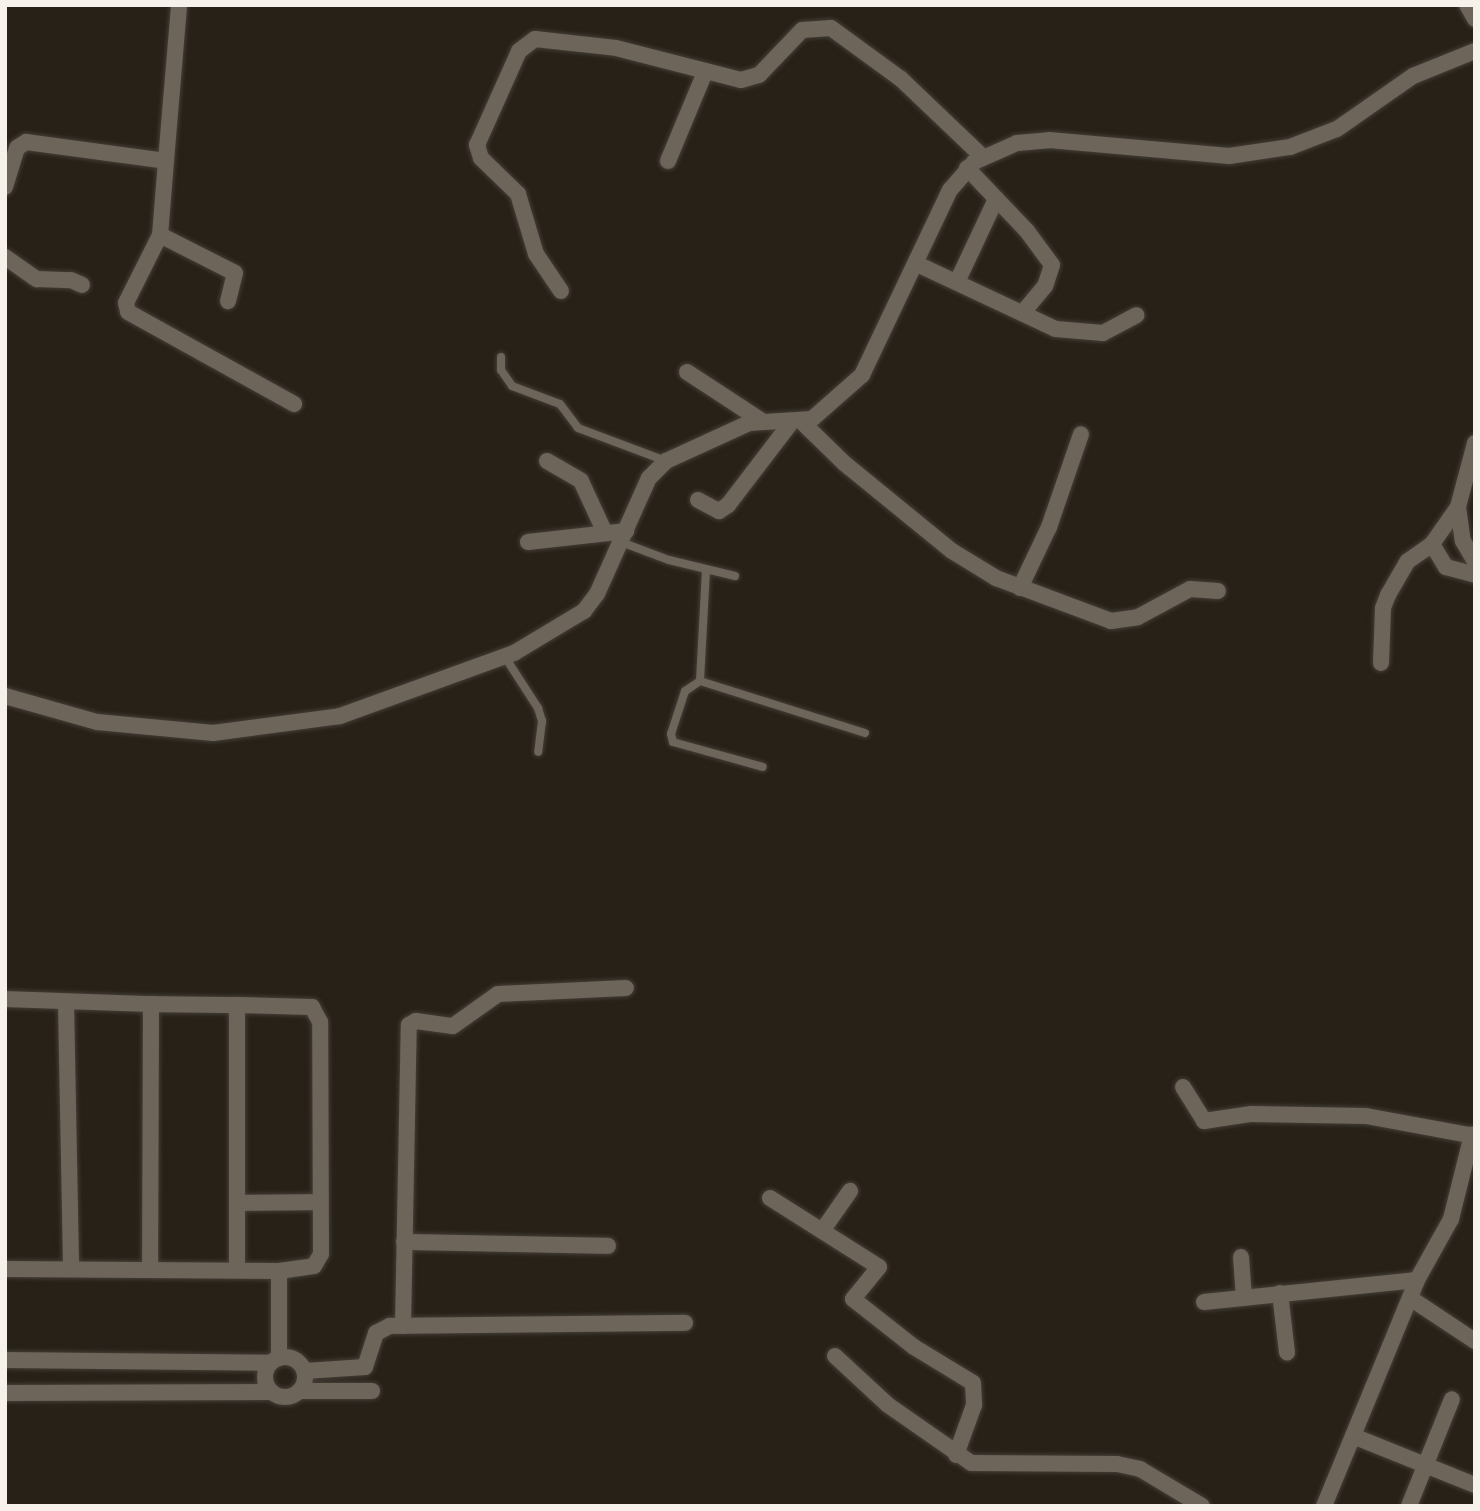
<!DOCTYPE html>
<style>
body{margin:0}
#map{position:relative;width:1480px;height:1511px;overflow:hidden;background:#282118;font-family:"Public Sans",sans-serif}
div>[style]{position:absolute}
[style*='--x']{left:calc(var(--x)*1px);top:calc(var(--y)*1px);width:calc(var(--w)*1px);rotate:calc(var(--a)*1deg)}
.roads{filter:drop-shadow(0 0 2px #433e37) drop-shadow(0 0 2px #433e37)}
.lane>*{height:8px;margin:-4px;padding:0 4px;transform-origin:4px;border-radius:4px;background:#6d655a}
.street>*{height:16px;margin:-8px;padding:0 8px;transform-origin:8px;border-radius:8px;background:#6d655a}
.street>.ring{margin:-8px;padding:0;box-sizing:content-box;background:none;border:16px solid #6d655a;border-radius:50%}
span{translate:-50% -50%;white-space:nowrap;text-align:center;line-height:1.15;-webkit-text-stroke:7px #282118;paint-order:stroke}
.frame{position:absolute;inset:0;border:7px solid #f6f2eb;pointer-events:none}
</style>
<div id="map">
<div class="roads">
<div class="lane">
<i style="--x:501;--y:357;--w:13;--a:90"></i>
<i style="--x:501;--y:370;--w:19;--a:55"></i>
<i style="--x:512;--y:386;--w:51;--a:20.6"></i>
<i style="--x:560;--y:404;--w:30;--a:53"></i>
<i style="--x:578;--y:428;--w:94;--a:20.6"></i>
<i style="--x:621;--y:542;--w:51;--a:20.6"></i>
<i style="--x:669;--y:560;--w:68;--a:13.6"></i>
<i style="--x:706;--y:570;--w:111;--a:93.1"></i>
<i style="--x:700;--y:681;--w:173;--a:17.5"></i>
<i style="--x:505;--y:657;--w:61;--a:57.1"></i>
<i style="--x:538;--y:708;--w:14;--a:73"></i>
<i style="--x:542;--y:721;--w:31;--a:97"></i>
<i style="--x:700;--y:681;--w:18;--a:146"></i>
<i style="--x:685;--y:691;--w:45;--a:108"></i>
<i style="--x:671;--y:734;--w:8;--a:76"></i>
<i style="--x:673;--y:742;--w:93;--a:15.5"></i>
</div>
<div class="street">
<i style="--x:1467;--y:5;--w:16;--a:60"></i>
<i style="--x:166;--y:161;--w:74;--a:94.6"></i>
<i style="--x:160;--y:235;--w:76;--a:116.6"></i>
<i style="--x:126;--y:303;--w:9;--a:77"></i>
<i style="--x:128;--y:312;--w:190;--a:29"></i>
<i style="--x:668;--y:161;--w:96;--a:-67.4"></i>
<i style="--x:967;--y:168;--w:87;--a:46.4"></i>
<i style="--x:1027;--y:231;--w:42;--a:53.7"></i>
<i style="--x:1052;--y:265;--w:22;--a:108"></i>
<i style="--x:1045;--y:286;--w:35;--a:130"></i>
<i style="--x:5;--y:187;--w:41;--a:-72.9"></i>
<i style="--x:17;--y:148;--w:11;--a:-34"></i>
<i style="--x:26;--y:142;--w:141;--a:7.7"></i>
<i style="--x:166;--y:161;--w:157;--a:-85.2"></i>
<i style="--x:160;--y:235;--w:84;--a:26.9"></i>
<i style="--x:235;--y:273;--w:29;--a:104"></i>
<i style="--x:5;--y:257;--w:39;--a:35"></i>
<i style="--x:37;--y:279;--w:34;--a:2"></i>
<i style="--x:71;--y:280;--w:12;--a:24"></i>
<i style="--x:917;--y:264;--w:153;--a:25.1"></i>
<i style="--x:1056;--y:329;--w:47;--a:4.9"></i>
<i style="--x:1103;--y:333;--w:38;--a:-28"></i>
<i style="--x:957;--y:282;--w:92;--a:-64.8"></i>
<i style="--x:561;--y:291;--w:45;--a:-124"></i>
<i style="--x:536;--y:254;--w:63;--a:-106.7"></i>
<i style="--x:518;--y:194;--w:52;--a:-135.8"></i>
<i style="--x:481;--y:158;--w:14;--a:-107"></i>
<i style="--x:477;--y:145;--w:103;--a:-65.9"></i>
<i style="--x:519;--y:51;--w:20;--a:-37"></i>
<i style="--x:535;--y:39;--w:81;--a:6.3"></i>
<i style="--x:616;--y:48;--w:129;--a:14.4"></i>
<i style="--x:741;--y:80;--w:19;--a:-16"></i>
<i style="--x:759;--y:75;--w:62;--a:-46.3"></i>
<i style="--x:802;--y:30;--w:29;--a:-4"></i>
<i style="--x:831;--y:28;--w:87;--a:36.1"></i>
<i style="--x:901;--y:79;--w:113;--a:43.6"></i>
<i style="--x:687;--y:372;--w:90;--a:33.2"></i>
<i style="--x:803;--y:423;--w:57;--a:44.3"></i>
<i style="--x:844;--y:463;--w:139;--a:39.2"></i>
<i style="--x:952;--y:551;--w:52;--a:31.5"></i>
<i style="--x:996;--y:578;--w:123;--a:20.5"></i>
<i style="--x:1111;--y:621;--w:27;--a:-8"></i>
<i style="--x:1138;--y:617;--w:59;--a:-28.3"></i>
<i style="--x:1190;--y:589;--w:28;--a:4"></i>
<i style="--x:1475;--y:443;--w:66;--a:104.9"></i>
<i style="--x:1458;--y:507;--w:34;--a:82"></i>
<i style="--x:1463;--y:541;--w:24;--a:60"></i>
<i style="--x:547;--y:461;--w:39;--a:30"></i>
<i style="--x:581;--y:481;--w:57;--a:65.2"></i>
<i style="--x:698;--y:500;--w:24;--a:28"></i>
<i style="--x:719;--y:511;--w:11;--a:-34"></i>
<i style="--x:728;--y:505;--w:102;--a:-52.6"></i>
<i style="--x:528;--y:542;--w:99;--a:-6.4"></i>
<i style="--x:1432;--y:544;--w:27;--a:59"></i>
<i style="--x:1446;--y:567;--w:30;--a:15"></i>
<i style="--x:1020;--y:588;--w:68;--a:-64.6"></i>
<i style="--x:1049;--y:527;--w:98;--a:-71"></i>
<i style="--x:1381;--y:663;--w:55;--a:-87.9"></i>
<i style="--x:1383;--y:608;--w:14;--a:-69"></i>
<i style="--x:1388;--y:595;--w:39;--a:-60"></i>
<i style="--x:1408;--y:561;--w:29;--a:-35"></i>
<i style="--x:1432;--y:544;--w:45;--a:-54.9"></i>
<i style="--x:5;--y:696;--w:96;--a:15.8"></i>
<i style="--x:97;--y:722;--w:117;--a:5.4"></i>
<i style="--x:213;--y:733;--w:128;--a:-7.6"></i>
<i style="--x:340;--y:716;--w:185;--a:-19.9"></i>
<i style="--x:514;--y:653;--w:82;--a:-31"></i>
<i style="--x:584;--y:611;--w:21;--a:-53"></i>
<i style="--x:597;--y:594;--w:127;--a:-65.9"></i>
<i style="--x:649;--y:478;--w:24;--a:-45"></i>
<i style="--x:666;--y:461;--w:91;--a:-24.6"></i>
<i style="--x:749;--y:423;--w:63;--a:-3.6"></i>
<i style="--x:812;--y:419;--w:67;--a:-41.3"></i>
<i style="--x:862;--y:375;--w:205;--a:-64.6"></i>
<i style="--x:950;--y:190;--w:37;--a:-49"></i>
<i style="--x:974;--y:162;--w:47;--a:-23.8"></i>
<i style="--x:1017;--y:143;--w:32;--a:-5"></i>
<i style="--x:1049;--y:140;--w:181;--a:5.1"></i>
<i style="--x:1229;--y:156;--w:62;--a:-8.4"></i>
<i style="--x:1290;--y:147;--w:50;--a:-21"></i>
<i style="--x:1337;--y:129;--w:93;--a:-34.9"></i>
<i style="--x:1413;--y:76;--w:67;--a:-22"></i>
<i style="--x:5;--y:999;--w:146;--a:2"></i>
<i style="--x:151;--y:1004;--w:266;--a:90.2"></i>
<i style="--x:66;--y:1003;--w:266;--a:88.9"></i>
<i style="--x:151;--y:1004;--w:86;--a:0.7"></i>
<i style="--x:1183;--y:1087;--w:40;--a:58"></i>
<i style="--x:1204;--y:1121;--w:48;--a:-8.5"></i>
<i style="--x:1251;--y:1114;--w:115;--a:1"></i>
<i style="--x:1366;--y:1116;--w:111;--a:10.4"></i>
<i style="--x:770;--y:1198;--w:129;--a:32.3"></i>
<i style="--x:879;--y:1267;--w:41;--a:129.1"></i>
<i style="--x:853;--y:1299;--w:78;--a:38.2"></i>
<i style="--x:914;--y:1347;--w:69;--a:31.4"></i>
<i style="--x:973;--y:1383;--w:22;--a:87"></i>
<i style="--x:974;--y:1405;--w:53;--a:109.8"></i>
<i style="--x:237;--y:1203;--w:83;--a:-0.7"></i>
<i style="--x:822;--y:1231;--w:49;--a:-55"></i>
<i style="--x:404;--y:1242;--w:204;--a:1.1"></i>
<i style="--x:1241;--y:1257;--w:41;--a:85.8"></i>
<i style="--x:5;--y:1269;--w:274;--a:0.4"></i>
<i style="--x:279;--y:1271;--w:35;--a:-8"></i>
<i style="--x:314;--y:1266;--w:14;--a:-60"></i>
<i style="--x:321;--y:1254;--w:232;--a:-90.2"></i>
<i style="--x:320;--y:1022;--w:17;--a:-118"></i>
<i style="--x:312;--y:1007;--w:75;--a:-178.5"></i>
<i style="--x:237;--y:1005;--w:265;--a:90"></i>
<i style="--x:1280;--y:1293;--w:60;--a:83.3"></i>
<i style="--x:1410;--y:1298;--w:78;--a:33.5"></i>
<i style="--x:1204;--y:1302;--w:214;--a:-5.9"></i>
<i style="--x:403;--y:1326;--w:301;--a:-88.9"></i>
<i style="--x:409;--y:1025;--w:8;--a:-30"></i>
<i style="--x:416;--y:1021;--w:37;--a:8"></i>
<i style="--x:453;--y:1026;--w:55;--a:-35.4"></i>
<i style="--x:498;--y:994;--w:128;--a:-2.7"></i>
<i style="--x:835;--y:1356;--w:72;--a:42.8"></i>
<i style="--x:888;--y:1405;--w:101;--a:34.9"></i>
<i style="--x:971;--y:1463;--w:146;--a:0.4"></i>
<i style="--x:1117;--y:1464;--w:24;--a:12"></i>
<i style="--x:1140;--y:1469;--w:72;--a:30.8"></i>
<i class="ring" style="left:265px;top:1357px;width:24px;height:24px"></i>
<i style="--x:279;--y:1358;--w:87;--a:-90"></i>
<i style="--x:5;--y:1360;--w:265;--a:0.6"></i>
<i style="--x:305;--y:1371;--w:60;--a:-3.8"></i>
<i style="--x:365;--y:1367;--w:36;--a:-72"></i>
<i style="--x:376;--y:1333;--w:16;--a:-27"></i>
<i style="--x:390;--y:1326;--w:295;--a:-0.6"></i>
<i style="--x:300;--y:1391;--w:72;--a:0"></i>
<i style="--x:5;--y:1393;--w:266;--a:-0.2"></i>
<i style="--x:1353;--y:1436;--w:131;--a:21.9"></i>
<i style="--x:1324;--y:1506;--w:244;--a:-67.6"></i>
<i style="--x:1417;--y:1280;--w:70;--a:-60.9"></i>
<i style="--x:1451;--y:1219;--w:87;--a:-76"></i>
<i style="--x:1409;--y:1506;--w:115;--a:-68.1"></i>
</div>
</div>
<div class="frame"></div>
</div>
